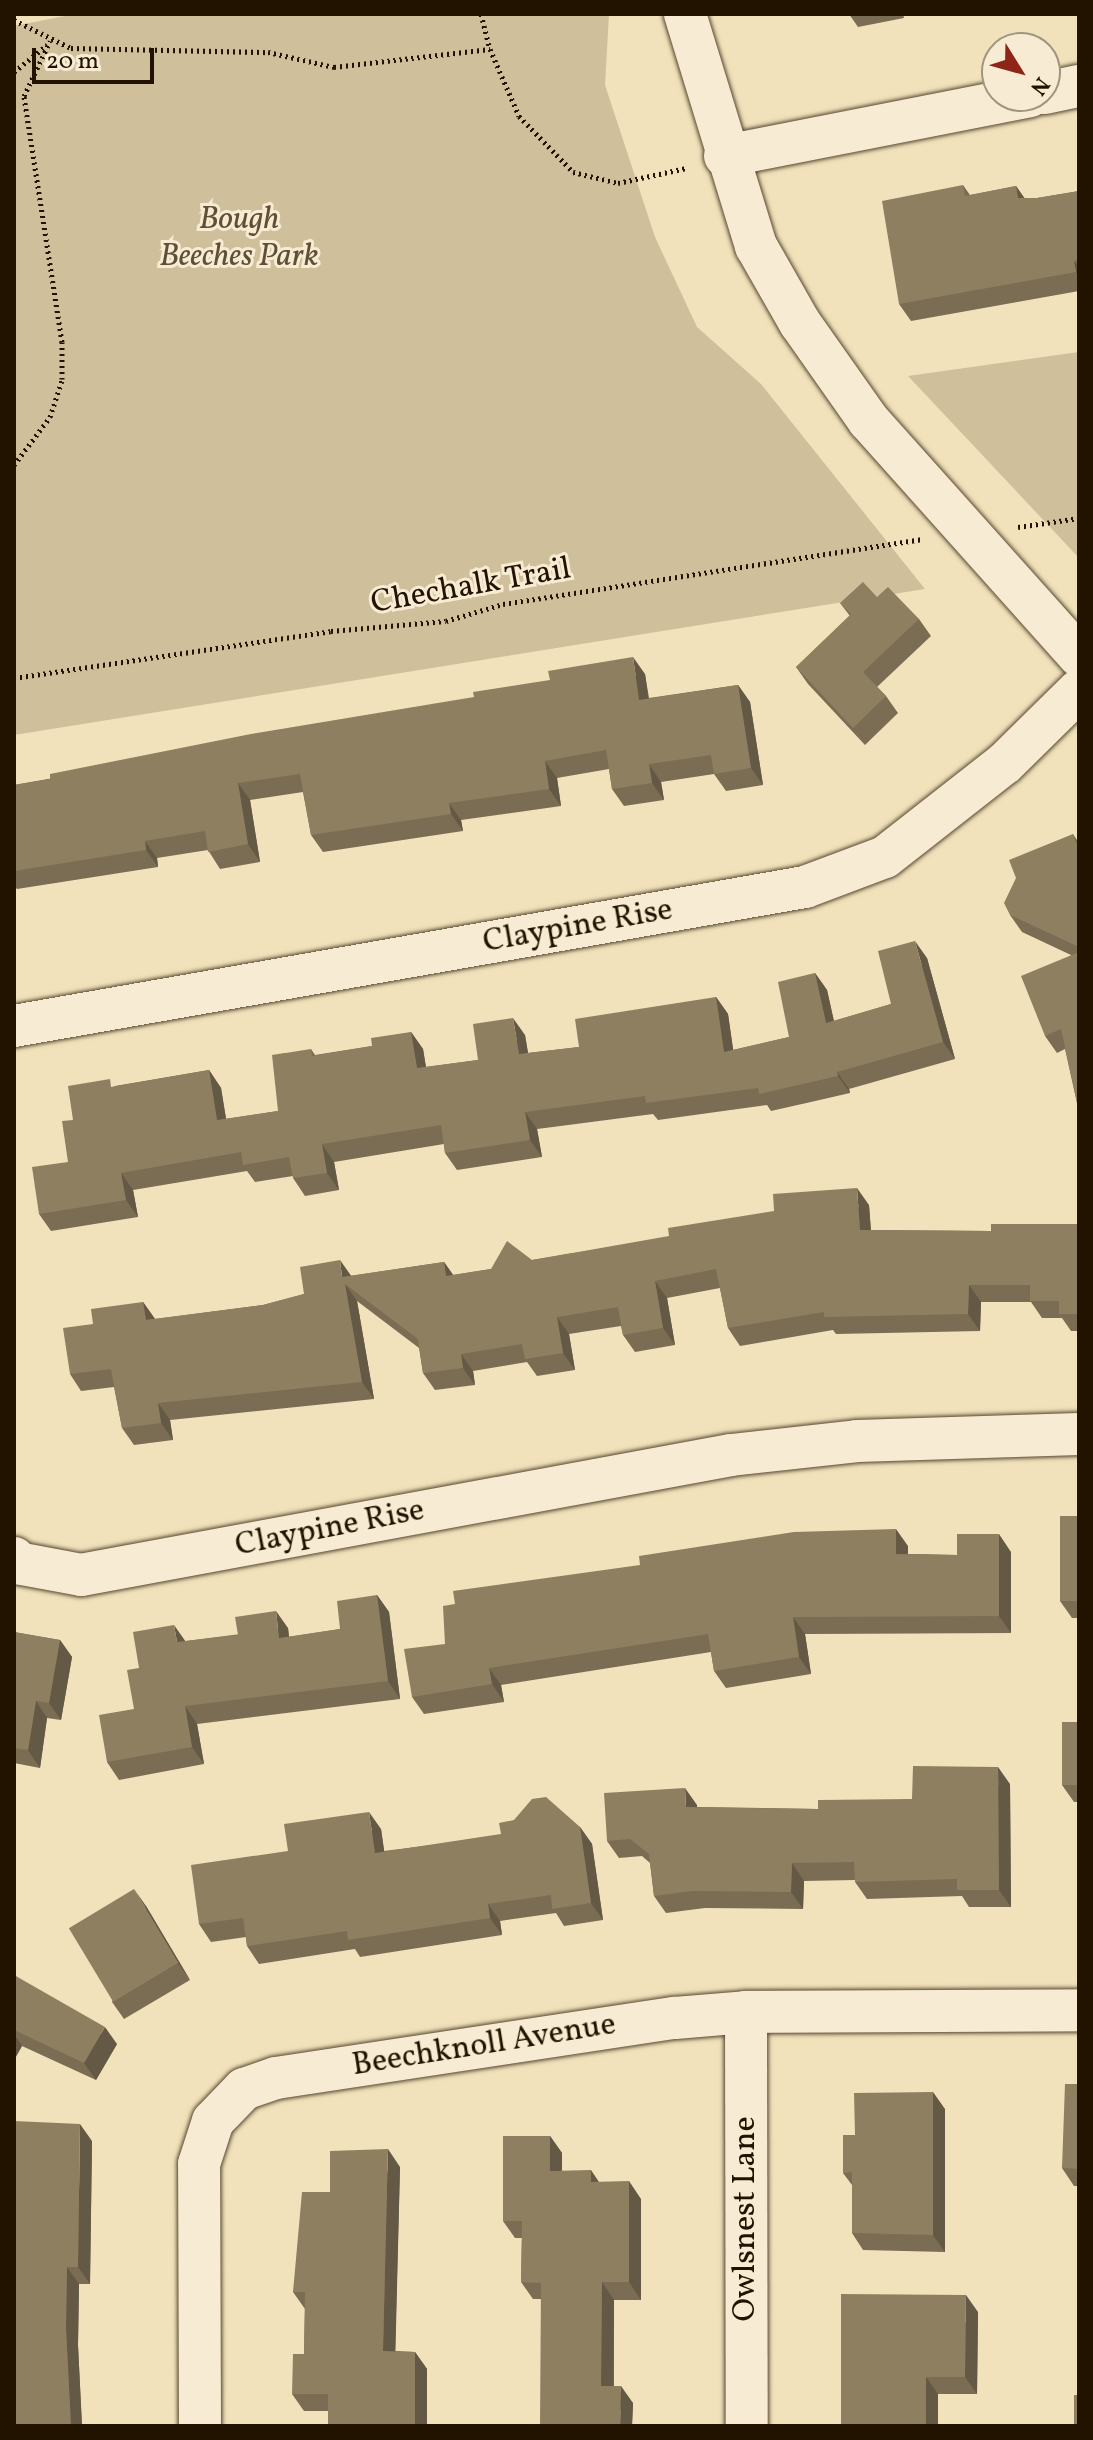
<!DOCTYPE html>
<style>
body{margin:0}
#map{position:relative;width:1093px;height:2440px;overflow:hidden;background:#f2e2bb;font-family:Vollkorn,serif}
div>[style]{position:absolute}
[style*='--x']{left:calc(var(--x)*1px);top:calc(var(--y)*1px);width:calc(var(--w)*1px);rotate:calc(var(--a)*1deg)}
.green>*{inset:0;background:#cfbf9b}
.path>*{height:5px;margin-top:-2.5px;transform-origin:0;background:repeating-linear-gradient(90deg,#221300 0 2px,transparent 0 6px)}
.roads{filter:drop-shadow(0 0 2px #56472f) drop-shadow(0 0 2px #56472f)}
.minor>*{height:42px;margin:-21px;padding:0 21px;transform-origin:21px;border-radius:21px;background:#f7ecd3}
.wall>*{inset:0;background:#7a6d53}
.shaded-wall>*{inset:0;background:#635944}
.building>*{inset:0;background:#8e7f61;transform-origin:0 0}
span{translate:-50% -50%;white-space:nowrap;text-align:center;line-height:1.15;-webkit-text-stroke:6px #f7ecd3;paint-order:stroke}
.park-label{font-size:32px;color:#5f4f36;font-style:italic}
.street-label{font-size:32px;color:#221300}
.frame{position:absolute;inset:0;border:16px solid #221300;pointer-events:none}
.north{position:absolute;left:981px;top:32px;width:80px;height:80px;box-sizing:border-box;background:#f7ecd3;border:2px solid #a2957f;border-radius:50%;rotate:127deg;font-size:22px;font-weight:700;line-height:32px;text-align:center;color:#221300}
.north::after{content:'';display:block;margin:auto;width:28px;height:36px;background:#8f2418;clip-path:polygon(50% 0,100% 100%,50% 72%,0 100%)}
.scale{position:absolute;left:32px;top:48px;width:122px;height:36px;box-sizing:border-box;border:4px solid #221300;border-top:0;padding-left:10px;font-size:24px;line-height:28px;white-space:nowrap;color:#221300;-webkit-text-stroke:6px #f7ecd3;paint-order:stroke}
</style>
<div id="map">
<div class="green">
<i style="clip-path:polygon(75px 14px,609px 14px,605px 85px,655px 237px,697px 327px,761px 384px,925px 589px,14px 735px,14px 26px)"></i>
<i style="clip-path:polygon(1079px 352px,1079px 558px,908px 376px)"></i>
</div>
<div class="path">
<i style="--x:481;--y:14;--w:36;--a:76"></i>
<i style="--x:14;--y:20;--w:64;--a:26.2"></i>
<i style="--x:71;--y:48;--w:197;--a:1.2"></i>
<i style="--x:268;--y:52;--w:68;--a:12.8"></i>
<i style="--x:334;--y:67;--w:157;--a:-6.6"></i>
<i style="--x:490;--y:49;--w:73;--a:66.6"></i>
<i style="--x:519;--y:116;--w:78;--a:46"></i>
<i style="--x:573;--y:172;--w:46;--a:13.7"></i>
<i style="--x:618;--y:183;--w:70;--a:-12.4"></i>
<i style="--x:14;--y:72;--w:43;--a:-39.3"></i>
<i style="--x:14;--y:465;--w:60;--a:-53.1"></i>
<i style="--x:50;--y:417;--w:40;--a:-72"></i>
<i style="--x:62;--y:379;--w:37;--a:-90"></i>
<i style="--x:62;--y:342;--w:249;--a:-98.8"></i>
<i style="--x:24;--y:96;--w:61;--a:-64.7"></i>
<i style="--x:1018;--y:527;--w:62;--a:-8.4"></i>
<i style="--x:14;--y:678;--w:320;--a:-8.4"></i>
<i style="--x:331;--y:631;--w:115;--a:-5"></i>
<i style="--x:446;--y:621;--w:59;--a:-16.6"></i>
<i style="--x:503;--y:604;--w:423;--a:-8.8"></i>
</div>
<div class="roads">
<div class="minor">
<i style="--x:685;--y:14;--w:243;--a:73"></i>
<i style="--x:756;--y:246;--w:89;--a:60.3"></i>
<i style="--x:800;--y:323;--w:120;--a:54.9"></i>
<i style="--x:869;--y:421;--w:315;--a:48.2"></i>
<i style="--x:1045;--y:93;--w:35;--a:-12"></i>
<i style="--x:725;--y:156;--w:311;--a:-11.1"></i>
<i style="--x:14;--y:1026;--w:803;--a:-9.97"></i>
<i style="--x:805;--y:887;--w:85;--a:-20.6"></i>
<i style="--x:885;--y:857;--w:152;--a:-38.1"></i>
<i style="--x:1005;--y:763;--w:104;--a:-44.6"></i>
<i style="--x:14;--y:1558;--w:6;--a:59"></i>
<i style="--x:17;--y:1563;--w:65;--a:10.6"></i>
<i style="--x:81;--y:1575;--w:661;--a:-10.46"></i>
<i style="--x:731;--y:1455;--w:127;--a:-6.3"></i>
<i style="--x:857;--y:1441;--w:222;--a:-1.8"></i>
<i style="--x:746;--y:2012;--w:414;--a:89.9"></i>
<i style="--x:200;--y:2426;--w:262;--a:-90.2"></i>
<i style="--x:199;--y:2164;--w:45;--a:-72"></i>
<i style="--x:213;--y:2121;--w:45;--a:-45.9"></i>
<i style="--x:244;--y:2089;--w:34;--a:-19"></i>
<i style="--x:276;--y:2078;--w:403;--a:-8.6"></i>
<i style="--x:675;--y:2018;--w:71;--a:-4.8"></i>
<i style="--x:746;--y:2012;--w:333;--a:-0.3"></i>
</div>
</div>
<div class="wall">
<i style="clip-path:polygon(849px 14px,903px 14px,904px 18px,858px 27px)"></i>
<i style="clip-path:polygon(963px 185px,970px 195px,1016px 186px,1024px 198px,1037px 198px,1079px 191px,1079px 291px,911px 321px,899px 304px)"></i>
<i style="clip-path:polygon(877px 597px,919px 619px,931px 636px,877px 687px,886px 696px,898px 713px,865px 745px,808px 684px,796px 667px,850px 616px,840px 603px)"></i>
<i style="clip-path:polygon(645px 674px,649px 698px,738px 685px,750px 702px,763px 785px,726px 791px,714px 774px,661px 782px,664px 800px,624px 806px,612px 789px,609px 769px,557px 778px,561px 806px,461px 820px,463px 831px,323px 852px,311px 835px,303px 792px,250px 800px,260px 862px,220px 869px,208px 850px,157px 858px,158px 867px,17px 889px,14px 886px,14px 785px)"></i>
<i style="clip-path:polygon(1073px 834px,1079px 843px,1079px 1112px,1065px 1049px,1057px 1053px,1045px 1036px,1071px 955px,1022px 932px,1010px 915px)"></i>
<i style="clip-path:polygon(927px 958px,955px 1059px,849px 1089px,850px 1093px,771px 1111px,767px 1105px,658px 1120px,653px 1114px,537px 1129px,542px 1157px,457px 1170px,445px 1153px,444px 1144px,334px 1162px,339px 1190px,305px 1196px,293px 1178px,293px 1176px,255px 1182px,247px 1171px,133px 1190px,138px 1217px,51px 1231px,39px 1214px,68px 1162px,73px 1120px,115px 1086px,209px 1070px,221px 1088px,226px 1119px,278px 1111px,311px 1049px,315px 1055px,372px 1046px,411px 1032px,423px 1049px,426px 1067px,478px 1060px,525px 1035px,528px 1053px,579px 1047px,716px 997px,728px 1014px,733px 1050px,789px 1037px,815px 973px,827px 990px,834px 1021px,891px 1004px)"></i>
<i style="clip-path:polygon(869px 1205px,871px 1230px,991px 1231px,1079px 1224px,1079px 1331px,1071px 1331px,1062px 1318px,1042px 1318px,1031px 1302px,981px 1302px,980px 1331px,836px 1334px,833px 1330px,740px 1346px,728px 1328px,720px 1288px,667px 1298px,675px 1345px,635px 1352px,623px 1335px,621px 1326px,569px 1334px,575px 1370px,537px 1376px,527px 1362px,473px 1371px,475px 1385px,435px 1390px,423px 1373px,419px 1348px,357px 1301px,374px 1399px,170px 1420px,173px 1440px,134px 1445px,122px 1428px,114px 1387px,81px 1391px,70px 1374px,93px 1324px,143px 1302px,155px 1319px,263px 1305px,304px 1294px,350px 1276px,444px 1262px,453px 1275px,491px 1269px,532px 1260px)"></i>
<i style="clip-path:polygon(1079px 1516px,1079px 1618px,1072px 1618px,1060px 1601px)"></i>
<i style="clip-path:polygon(908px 1546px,908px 1554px,957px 1555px,1011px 1552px,1011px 1633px,805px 1634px,811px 1674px,726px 1688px,714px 1671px,711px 1652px,501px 1685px,504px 1702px,424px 1714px,412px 1697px,445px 1644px)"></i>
<i style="clip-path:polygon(377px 1595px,389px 1612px,400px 1699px,197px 1724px,204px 1764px,119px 1780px,107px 1762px,134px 1709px,139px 1668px,186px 1641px,288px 1628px,289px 1637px,340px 1629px)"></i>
<i style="clip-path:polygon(14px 1632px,60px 1640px,72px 1657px,61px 1720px,47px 1718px,40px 1768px,14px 1763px)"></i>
<i style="clip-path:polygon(1079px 1722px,1079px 1802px,1074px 1802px,1062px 1785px)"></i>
<i style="clip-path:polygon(1010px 1784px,1011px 1907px,969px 1907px,962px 1896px,867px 1899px,855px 1882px,855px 1880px,804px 1881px,803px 1909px,705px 1908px,666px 1913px,654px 1896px,650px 1863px,642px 1856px,619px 1858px,607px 1841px,697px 1805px,697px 1807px,818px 1809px,912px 1799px)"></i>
<i style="clip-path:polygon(580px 1827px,592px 1844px,603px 1920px,564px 1926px,556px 1913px,500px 1921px,502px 1935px,360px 1957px,355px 1949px,259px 1964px,247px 1946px,246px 1937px,211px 1942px,199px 1924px,288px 1851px,381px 1829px,384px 1851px)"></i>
<i style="clip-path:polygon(146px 1906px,190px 1980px,124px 2019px,112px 2002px)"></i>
<i style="clip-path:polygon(14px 1975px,117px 2044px,96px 2080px,22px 2046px,14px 2060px)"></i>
<i style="clip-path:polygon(1079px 2084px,1079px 2186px,1074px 2186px,1062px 2168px)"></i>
<i style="clip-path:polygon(945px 2109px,945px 2252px,863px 2250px,852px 2233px,852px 2185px,843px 2173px,855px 2135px)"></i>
<i style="clip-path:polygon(550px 2136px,562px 2153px,562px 2171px,598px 2182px,641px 2199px,641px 2300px,614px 2300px,614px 2386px,633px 2403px,632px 2426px,541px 2299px,533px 2299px,521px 2282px,522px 2238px,515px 2238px,503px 2221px)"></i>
<i style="clip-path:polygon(92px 2141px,90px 2284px,79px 2284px,78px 2345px,82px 2426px,14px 2426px)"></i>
<i style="clip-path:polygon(400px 2167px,395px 2351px,415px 2352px,427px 2369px,328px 2411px,304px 2411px,292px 2394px,304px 2354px,305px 2309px,293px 2292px,330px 2192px)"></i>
<i style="clip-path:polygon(978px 2312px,977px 2394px,938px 2394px,841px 2426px)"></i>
</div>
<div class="shaded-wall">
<i style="clip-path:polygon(1016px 186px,1028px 203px,1018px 198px)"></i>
<i style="clip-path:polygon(1074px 261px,1079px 267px,1079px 276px,1076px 272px)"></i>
<i style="clip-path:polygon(633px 657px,645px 674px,651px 717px,639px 700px)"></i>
<i style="clip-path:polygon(738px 685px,750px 702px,763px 785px,751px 768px)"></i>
<i style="clip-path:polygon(545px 761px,557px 778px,561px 806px,549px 789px)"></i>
<i style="clip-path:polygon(649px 764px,661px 782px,664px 800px,652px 783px)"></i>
<i style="clip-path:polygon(238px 783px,250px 800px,260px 862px,248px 844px)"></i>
<i style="clip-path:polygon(449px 803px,461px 820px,463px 831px,451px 814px)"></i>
<i style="clip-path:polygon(145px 841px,157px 858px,158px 867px,146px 850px)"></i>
<i style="clip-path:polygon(915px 941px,927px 958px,955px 1059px,943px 1042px)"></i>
<i style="clip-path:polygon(815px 973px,827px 990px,838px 1040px,826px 1023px)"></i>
<i style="clip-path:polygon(716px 997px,728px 1014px,736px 1069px,724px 1052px)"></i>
<i style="clip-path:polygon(513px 1018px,525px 1035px,531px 1071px,519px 1054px)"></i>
<i style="clip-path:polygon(411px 1032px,423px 1049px,429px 1086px,417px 1068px)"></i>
<i style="clip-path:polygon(209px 1070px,221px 1088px,229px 1137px,217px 1120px)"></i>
<i style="clip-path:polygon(837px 1072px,849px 1089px,850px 1093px,838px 1076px)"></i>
<i style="clip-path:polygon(525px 1112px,537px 1129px,542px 1157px,530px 1140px)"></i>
<i style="clip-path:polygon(322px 1144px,334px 1162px,339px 1190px,327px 1173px)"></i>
<i style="clip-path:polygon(121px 1173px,133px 1190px,138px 1217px,126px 1200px)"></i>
<i style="clip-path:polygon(857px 1188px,869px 1205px,872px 1247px,860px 1230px)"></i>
<i style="clip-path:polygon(340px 1260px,352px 1277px,342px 1277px)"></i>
<i style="clip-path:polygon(444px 1262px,456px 1279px,446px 1276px)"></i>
<i style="clip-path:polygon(655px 1281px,667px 1298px,675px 1345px,663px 1328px)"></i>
<i style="clip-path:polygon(345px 1284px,357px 1301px,374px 1399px,362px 1382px)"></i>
<i style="clip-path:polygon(969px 1285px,981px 1302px,980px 1331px,968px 1314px)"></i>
<i style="clip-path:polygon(143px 1302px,155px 1319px,146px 1320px)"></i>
<i style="clip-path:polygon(557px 1317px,569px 1334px,575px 1370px,563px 1353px)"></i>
<i style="clip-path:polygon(461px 1354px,473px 1371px,475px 1385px,463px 1368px)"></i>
<i style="clip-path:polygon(158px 1403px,170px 1420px,173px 1440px,161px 1423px)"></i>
<i style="clip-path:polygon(896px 1529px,908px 1546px,908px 1572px,896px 1554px)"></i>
<i style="clip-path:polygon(999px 1534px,1011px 1552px,1011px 1633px,999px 1616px)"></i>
<i style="clip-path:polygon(377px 1595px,389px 1612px,400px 1699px,388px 1681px)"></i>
<i style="clip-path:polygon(276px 1611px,288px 1628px,291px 1655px,279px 1638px)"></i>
<i style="clip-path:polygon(793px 1617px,805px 1634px,811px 1674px,799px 1657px)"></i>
<i style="clip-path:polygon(174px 1625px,186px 1642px,177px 1642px)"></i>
<i style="clip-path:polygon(60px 1640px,72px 1657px,61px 1720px,49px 1703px)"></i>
<i style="clip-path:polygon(489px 1668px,501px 1685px,504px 1702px,492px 1684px)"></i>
<i style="clip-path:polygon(36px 1701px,47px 1718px,40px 1768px,28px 1750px)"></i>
<i style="clip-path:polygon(185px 1706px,197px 1724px,204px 1764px,192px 1747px)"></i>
<i style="clip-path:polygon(998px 1767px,1010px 1784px,1011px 1907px,999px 1890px)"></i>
<i style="clip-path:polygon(685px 1788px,697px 1805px,698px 1824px,686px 1807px)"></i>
<i style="clip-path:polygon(369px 1812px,381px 1829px,387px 1870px,375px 1853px)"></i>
<i style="clip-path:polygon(580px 1827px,592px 1844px,603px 1920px,591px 1903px)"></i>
<i style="clip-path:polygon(792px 1863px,804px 1881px,803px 1909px,791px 1892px)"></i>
<i style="clip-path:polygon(134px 1889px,146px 1906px,190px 1980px,178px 1963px)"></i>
<i style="clip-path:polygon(488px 1904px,500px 1921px,502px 1935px,490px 1918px)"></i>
<i style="clip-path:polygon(105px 2027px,117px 2044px,96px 2080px,84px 2063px)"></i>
<i style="clip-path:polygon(14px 2034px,22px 2046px,14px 2060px)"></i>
<i style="clip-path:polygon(933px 2092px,945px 2109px,945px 2252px,933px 2235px)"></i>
<i style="clip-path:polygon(80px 2124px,92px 2141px,90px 2284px,78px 2267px)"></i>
<i style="clip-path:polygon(550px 2136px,562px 2153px,562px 2188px,550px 2171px)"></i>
<i style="clip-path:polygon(388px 2149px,400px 2167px,395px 2368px,383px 2351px)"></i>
<i style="clip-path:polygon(591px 2170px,603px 2188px,591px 2182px)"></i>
<i style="clip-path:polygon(629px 2181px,641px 2199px,641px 2300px,629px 2282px)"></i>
<i style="clip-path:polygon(67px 2267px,79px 2284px,78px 2345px,82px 2426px,71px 2426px,66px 2328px)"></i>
<i style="clip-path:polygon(602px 2282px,614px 2300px,613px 2403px,601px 2386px)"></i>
<i style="clip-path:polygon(966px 2295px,978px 2312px,977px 2394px,965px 2377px)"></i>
<i style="clip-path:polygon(415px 2352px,427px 2369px,427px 2426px,415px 2426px)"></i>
<i style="clip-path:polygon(926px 2377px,938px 2394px,938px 2426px,926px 2426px)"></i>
<i style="clip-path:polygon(621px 2386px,633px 2403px,632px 2426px,620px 2426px)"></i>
</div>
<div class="building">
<i style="clip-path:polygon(963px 185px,965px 196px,1016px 186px,1018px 198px,1037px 198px,1079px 191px,1079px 260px,1074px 261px,1076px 272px,899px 304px,882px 201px)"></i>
<i style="clip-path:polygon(863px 582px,877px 597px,888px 587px,919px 619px,863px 672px,886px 696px,853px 728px,796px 667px,851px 614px,840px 603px)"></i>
<i style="clip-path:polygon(633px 657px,639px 700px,738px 685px,751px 768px,714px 774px,711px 755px,649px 764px,652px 783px,612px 789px,606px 750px,545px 761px,549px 789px,449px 803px,451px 814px,311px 835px,300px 774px,238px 783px,248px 844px,208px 852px,205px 831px,145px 841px,146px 850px,14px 871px,14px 785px,50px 779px,50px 774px,251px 734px,474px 697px,473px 692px,550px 680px,548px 671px)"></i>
<i style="clip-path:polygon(1073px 834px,1079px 850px,1079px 947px,1010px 915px,1004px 903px,1016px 878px,1009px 860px)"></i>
<i style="clip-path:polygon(915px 941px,943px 1042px,837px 1072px,838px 1076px,759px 1094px,758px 1088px,646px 1103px,645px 1096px,525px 1112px,530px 1140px,445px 1153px,441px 1125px,322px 1144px,327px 1173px,293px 1178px,289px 1157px,243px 1165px,241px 1152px,121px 1173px,126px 1200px,39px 1214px,32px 1167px,68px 1162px,62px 1121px,73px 1120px,68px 1086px,110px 1079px,111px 1087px,209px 1070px,217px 1120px,278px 1111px,272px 1055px,311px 1049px,312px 1056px,372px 1046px,371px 1038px,411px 1032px,417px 1068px,478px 1060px,473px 1024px,513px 1018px,519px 1054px,579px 1047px,575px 1019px,716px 997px,724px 1052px,789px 1037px,778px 982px,815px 973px,826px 1023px,891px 1004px,878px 951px)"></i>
<i style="clip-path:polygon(1079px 952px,1079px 1112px,1061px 1029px,1045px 1036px,1021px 976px)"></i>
<i style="clip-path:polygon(857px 1188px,860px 1230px,991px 1231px,991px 1224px,1079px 1224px,1079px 1314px,1059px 1314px,1059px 1301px,1030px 1301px,1030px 1285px,969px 1285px,968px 1314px,824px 1317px,824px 1312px,728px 1328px,716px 1269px,655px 1281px,663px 1328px,623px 1335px,618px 1307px,557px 1317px,563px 1353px,525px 1359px,522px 1344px,461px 1354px,463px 1368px,423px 1373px,418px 1339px,345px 1284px,362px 1382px,158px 1403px,161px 1423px,122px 1428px,111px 1369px,70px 1374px,63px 1328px,93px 1324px,91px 1309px,143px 1302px,146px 1320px,263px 1305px,304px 1294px,300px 1267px,340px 1260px,342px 1277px,444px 1262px,446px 1276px,491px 1269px,507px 1241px,532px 1260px,669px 1236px,668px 1228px,774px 1211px,773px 1194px)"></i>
<i style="left:1079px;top:1516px;width:85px;height:19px;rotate:90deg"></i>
<i style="clip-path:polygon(896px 1529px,896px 1554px,957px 1555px,957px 1534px,999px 1534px,999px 1616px,793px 1617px,799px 1657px,714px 1671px,708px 1634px,489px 1668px,492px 1684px,412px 1697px,404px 1649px,445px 1644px,443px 1606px,455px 1604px,453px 1591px,640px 1565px,639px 1556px,794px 1532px)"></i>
<i style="clip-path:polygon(377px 1595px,388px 1681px,185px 1706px,192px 1747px,107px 1762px,99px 1715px,134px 1709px,127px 1670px,139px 1668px,133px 1632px,174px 1625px,177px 1642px,238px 1635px,235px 1617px,276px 1611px,279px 1638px,340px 1629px,337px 1601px)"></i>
<i style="clip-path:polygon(14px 1632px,60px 1640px,49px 1703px,36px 1701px,28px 1750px,14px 1748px)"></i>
<i style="left:1062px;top:1722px;width:17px;height:63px"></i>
<i style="clip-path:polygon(913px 1766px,998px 1767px,999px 1890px,957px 1890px,957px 1879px,855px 1882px,854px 1862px,792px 1863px,791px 1892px,693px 1891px,654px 1896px,649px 1854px,630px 1839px,607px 1841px,604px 1793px,685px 1788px,686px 1807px,818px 1809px,818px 1800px,912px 1799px)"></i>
<i style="clip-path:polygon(546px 1797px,580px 1827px,591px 1903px,552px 1909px,551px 1895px,488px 1904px,490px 1918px,348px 1940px,347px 1931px,247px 1946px,243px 1918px,199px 1924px,191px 1865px,288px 1851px,284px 1824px,369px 1812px,375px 1853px,501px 1834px,499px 1823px,514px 1820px,532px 1799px)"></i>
<i style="left:134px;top:1889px;width:86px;height:76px;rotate:59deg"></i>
<i style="clip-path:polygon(14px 1975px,105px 2027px,84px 2063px,14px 2030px)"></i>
<i style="clip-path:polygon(1065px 2084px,1079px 2084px,1079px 2169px,1062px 2168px)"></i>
<i style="clip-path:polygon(933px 2092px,933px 2235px,852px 2233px,852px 2172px,843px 2173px,843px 2135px,855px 2135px,854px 2093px)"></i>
<i style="clip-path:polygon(14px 2121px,80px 2124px,78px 2267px,67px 2267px,66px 2328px,71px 2426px,14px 2426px)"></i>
<i style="clip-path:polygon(503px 2136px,550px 2136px,550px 2171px,591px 2170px,591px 2182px,629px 2181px,629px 2282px,602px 2282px,601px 2386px,621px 2386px,620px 2426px,540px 2426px,541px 2283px,521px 2282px,522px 2221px,503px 2221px)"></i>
<i style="clip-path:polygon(388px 2149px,383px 2351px,415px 2352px,415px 2426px,328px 2426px,328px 2394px,292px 2394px,293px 2354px,304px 2354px,305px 2292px,293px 2292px,302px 2192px,330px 2192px,330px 2151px)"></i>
<i style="clip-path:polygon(841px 2294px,966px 2295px,965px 2377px,926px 2377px,926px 2426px,841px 2426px)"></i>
<i style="left:1074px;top:2395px;width:5px;height:31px"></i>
</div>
<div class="park-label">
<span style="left:239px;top:239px">Bough<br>Beeches Park</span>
</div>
<div class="street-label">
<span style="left:471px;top:587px;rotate:-10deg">Chechalk Trail</span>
<span style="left:578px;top:927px;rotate:-10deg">Claypine Rise</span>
<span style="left:330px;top:1529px;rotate:-11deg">Claypine Rise</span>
<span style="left:484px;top:2046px;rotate:-9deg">Beechknoll Avenue</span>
<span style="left:746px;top:2219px;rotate:-90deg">Owlsnest Lane</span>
</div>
<div class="frame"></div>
<div class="north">N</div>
<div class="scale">20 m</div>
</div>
